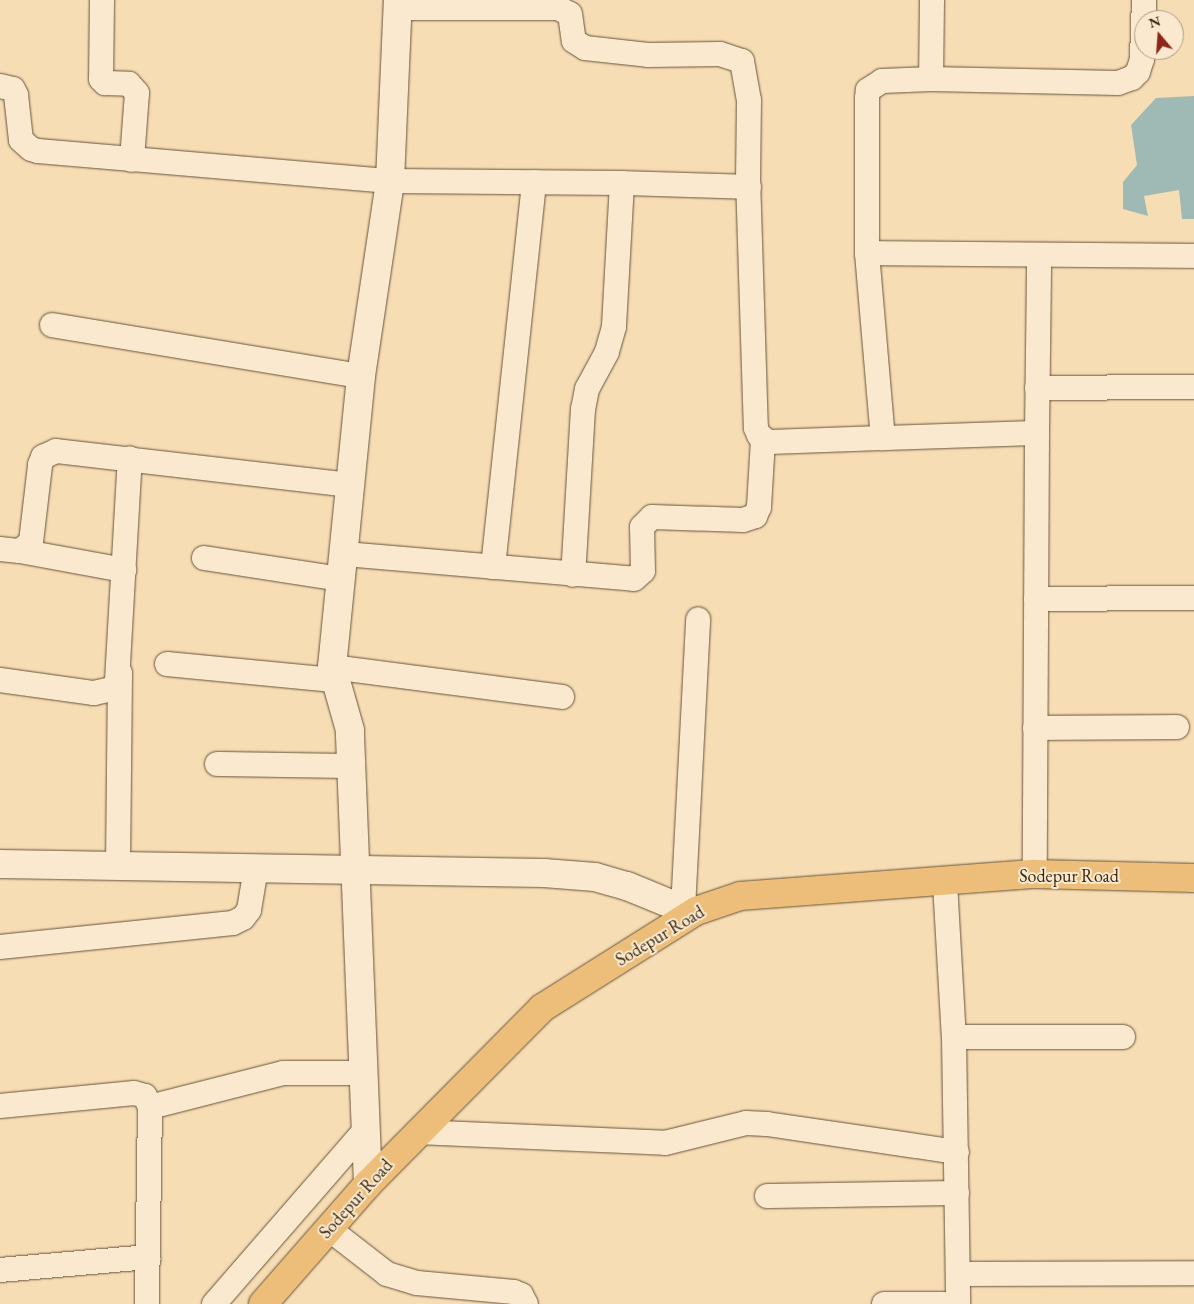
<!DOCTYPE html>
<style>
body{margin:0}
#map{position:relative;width:1194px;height:1304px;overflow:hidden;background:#f7ddb4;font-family:"EB Garamond",serif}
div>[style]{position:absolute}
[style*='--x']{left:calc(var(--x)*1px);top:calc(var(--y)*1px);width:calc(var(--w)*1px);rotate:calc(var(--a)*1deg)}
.water>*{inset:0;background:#9fbab5}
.roads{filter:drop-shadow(0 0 1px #67543b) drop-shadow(0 0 1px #67543b)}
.street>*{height:24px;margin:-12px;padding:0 12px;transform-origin:12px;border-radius:12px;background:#fae9ce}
.secondary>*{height:28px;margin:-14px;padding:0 14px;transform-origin:14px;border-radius:14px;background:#fae9ce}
.primary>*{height:28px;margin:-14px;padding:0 14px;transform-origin:14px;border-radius:14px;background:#ecbe7a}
span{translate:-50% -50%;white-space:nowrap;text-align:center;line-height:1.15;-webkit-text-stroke:4px #fae9ce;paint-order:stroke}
.street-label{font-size:18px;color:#372713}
.north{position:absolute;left:1134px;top:10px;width:50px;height:50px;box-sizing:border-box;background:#fae9ce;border:1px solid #ac9b83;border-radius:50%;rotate:342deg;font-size:14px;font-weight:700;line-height:20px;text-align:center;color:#372713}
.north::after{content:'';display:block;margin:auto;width:18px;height:22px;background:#8f2418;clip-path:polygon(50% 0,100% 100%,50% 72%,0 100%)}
</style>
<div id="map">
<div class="water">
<i style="clip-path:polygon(1194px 96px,1194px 219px,1182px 219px,1179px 190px,1144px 196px,1148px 216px,1123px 209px,1123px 182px,1137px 165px,1131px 125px,1156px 98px)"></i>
</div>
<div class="roads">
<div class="street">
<i style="--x:102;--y:0;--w:79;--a:90.7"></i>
<i style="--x:101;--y:79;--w:6;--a:45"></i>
<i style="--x:105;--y:83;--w:24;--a:2"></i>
<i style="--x:129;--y:84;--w:12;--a:48"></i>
<i style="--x:137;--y:93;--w:67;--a:94.3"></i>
<i style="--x:932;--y:0;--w:79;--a:90.7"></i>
<i style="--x:931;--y:79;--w:49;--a:177.7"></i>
<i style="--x:882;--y:81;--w:17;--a:147"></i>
<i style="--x:868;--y:90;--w:8;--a:97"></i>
<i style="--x:867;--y:98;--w:155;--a:90"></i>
<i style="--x:867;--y:253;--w:186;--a:85.1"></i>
<i style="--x:883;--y:438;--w:154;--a:-1.9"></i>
<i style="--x:1037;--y:433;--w:441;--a:90.3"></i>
<i style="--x:397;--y:8;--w:161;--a:0"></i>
<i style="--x:558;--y:8;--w:13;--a:27"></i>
<i style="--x:570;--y:14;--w:27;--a:82"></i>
<i style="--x:574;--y:41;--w:13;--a:32"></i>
<i style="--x:585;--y:48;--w:63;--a:6.3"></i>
<i style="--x:648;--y:55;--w:72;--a:-0.8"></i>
<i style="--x:720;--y:54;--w:23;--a:18"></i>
<i style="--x:742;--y:61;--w:40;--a:80"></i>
<i style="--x:749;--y:100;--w:78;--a:90.7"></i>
<i style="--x:748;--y:178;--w:250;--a:88.2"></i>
<i style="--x:756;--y:428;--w:8;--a:67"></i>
<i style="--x:759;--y:435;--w:11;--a:38"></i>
<i style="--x:768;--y:442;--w:115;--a:-2"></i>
<i style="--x:931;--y:79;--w:187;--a:1.2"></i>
<i style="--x:1118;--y:83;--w:15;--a:-20"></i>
<i style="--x:1132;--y:78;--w:8;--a:-45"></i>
<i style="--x:1138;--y:72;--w:14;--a:-73"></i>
<i style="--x:1142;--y:59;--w:59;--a:-88.1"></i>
<i style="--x:0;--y:86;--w:13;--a:13"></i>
<i style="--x:13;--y:89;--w:7;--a:63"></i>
<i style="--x:16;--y:95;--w:45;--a:83.7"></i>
<i style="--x:21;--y:140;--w:13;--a:42"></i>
<i style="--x:31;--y:149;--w:7;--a:16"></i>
<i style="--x:38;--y:151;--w:353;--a:4.9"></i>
<i style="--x:390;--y:181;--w:232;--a:0.5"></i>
<i style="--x:622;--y:183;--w:144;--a:93.2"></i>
<i style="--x:614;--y:327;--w:26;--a:106"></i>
<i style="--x:607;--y:352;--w:42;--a:118.4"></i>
<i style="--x:587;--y:389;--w:20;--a:101"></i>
<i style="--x:583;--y:409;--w:166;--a:93.4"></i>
<i style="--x:622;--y:183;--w:127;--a:1.8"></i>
<i style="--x:867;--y:253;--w:327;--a:0.5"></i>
<i style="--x:52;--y:325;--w:313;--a:9.4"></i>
<i style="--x:1037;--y:388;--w:157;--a:-0.4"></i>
<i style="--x:1037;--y:433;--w:176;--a:-89.3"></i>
<i style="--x:0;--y:549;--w:20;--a:6"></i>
<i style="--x:20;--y:551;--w:14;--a:-39"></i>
<i style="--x:31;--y:542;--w:78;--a:-83.3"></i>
<i style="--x:40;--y:465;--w:9;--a:-69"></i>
<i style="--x:43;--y:457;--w:14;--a:-25"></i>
<i style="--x:56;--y:451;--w:297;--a:6.6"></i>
<i style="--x:20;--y:551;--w:106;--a:10.4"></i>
<i style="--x:345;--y:554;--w:290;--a:4.9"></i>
<i style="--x:634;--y:579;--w:12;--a:-42"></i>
<i style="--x:643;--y:571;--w:44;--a:-91.3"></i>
<i style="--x:642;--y:527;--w:14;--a:-45"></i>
<i style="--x:652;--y:517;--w:91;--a:1.9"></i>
<i style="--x:743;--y:520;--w:13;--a:-18"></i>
<i style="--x:755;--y:516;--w:10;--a:-66"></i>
<i style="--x:759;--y:507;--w:67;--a:-86.6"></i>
<i style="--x:204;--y:558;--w:139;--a:8.7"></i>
<i style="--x:493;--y:567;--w:387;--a:-83.9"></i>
<i style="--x:1036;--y:599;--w:158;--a:-0.4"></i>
<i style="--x:167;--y:664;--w:167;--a:5.5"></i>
<i style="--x:332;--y:667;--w:232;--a:7.4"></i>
<i style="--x:0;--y:680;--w:95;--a:7.9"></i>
<i style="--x:94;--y:693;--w:18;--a:-13"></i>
<i style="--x:112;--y:689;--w:9;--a:-58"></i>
<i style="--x:117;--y:681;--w:223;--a:-86.7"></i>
<i style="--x:1035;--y:728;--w:142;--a:-0.4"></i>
<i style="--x:217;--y:764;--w:134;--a:0.9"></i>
<i style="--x:118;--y:866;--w:193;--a:-89.4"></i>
<i style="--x:945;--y:883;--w:154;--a:86.7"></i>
<i style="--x:954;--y:1037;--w:267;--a:89.1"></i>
<i style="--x:683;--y:909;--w:290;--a:-87"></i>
<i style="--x:0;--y:947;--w:234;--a:-5.9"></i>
<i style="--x:233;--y:923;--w:11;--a:-27"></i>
<i style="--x:243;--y:918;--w:10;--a:-53"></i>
<i style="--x:249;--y:910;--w:43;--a:-80.5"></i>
<i style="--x:954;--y:1037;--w:169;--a:0"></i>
<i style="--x:0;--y:1106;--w:135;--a:-5.5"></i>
<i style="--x:134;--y:1093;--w:11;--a:15"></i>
<i style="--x:145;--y:1096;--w:12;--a:66"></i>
<i style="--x:150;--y:1107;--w:197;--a:90.9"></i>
<i style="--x:150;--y:1107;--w:137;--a:-14.3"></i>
<i style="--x:283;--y:1073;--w:81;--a:0"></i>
<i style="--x:417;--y:1132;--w:248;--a:2.5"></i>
<i style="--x:665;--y:1143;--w:83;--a:-13.9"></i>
<i style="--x:746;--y:1123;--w:21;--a:3"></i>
<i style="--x:767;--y:1124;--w:192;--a:8.4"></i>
<i style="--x:767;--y:1196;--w:190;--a:-0.9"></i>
<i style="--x:329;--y:1229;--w:73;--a:37.8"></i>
<i style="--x:387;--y:1274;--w:31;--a:17"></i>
<i style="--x:417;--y:1283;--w:97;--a:5.3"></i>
<i style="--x:514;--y:1292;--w:8;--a:23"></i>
<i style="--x:521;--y:1295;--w:10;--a:61"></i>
<i style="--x:0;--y:1270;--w:149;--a:-5"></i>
<i style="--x:958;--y:1274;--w:236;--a:-0.2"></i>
<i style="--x:214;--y:1304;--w:232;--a:-49"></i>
<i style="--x:884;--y:1304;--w:60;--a:0"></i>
</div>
<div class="secondary">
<i style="--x:0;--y:864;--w:544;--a:0.95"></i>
<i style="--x:544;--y:873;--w:51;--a:4.5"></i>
<i style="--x:595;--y:877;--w:33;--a:16"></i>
<i style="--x:627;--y:886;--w:61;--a:22.3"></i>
<i style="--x:683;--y:909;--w:13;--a:9"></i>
<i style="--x:368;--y:1184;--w:454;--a:-92.3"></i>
<i style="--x:350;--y:730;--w:66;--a:-105.9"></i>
<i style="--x:332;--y:667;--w:292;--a:-84.3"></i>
<i style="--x:361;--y:376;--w:197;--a:-81.5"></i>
<i style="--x:390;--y:181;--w:181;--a:-87.5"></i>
</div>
<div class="primary">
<i style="--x:263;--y:1304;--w:159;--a:-48.8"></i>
<i style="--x:368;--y:1184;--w:247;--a:-45.3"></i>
<i style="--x:542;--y:1008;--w:182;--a:-32.2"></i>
<i style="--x:696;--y:911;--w:46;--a:-18.8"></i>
<i style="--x:740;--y:896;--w:296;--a:-4.3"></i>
<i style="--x:1035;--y:874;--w:159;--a:1.4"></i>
</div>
</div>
<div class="street-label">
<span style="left:1069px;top:876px">Sodepur Road</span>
<span style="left:660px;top:936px;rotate:-31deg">Sodepur Road</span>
<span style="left:356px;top:1199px;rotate:-48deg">Sodepur Road</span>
</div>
<div class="north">N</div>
</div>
